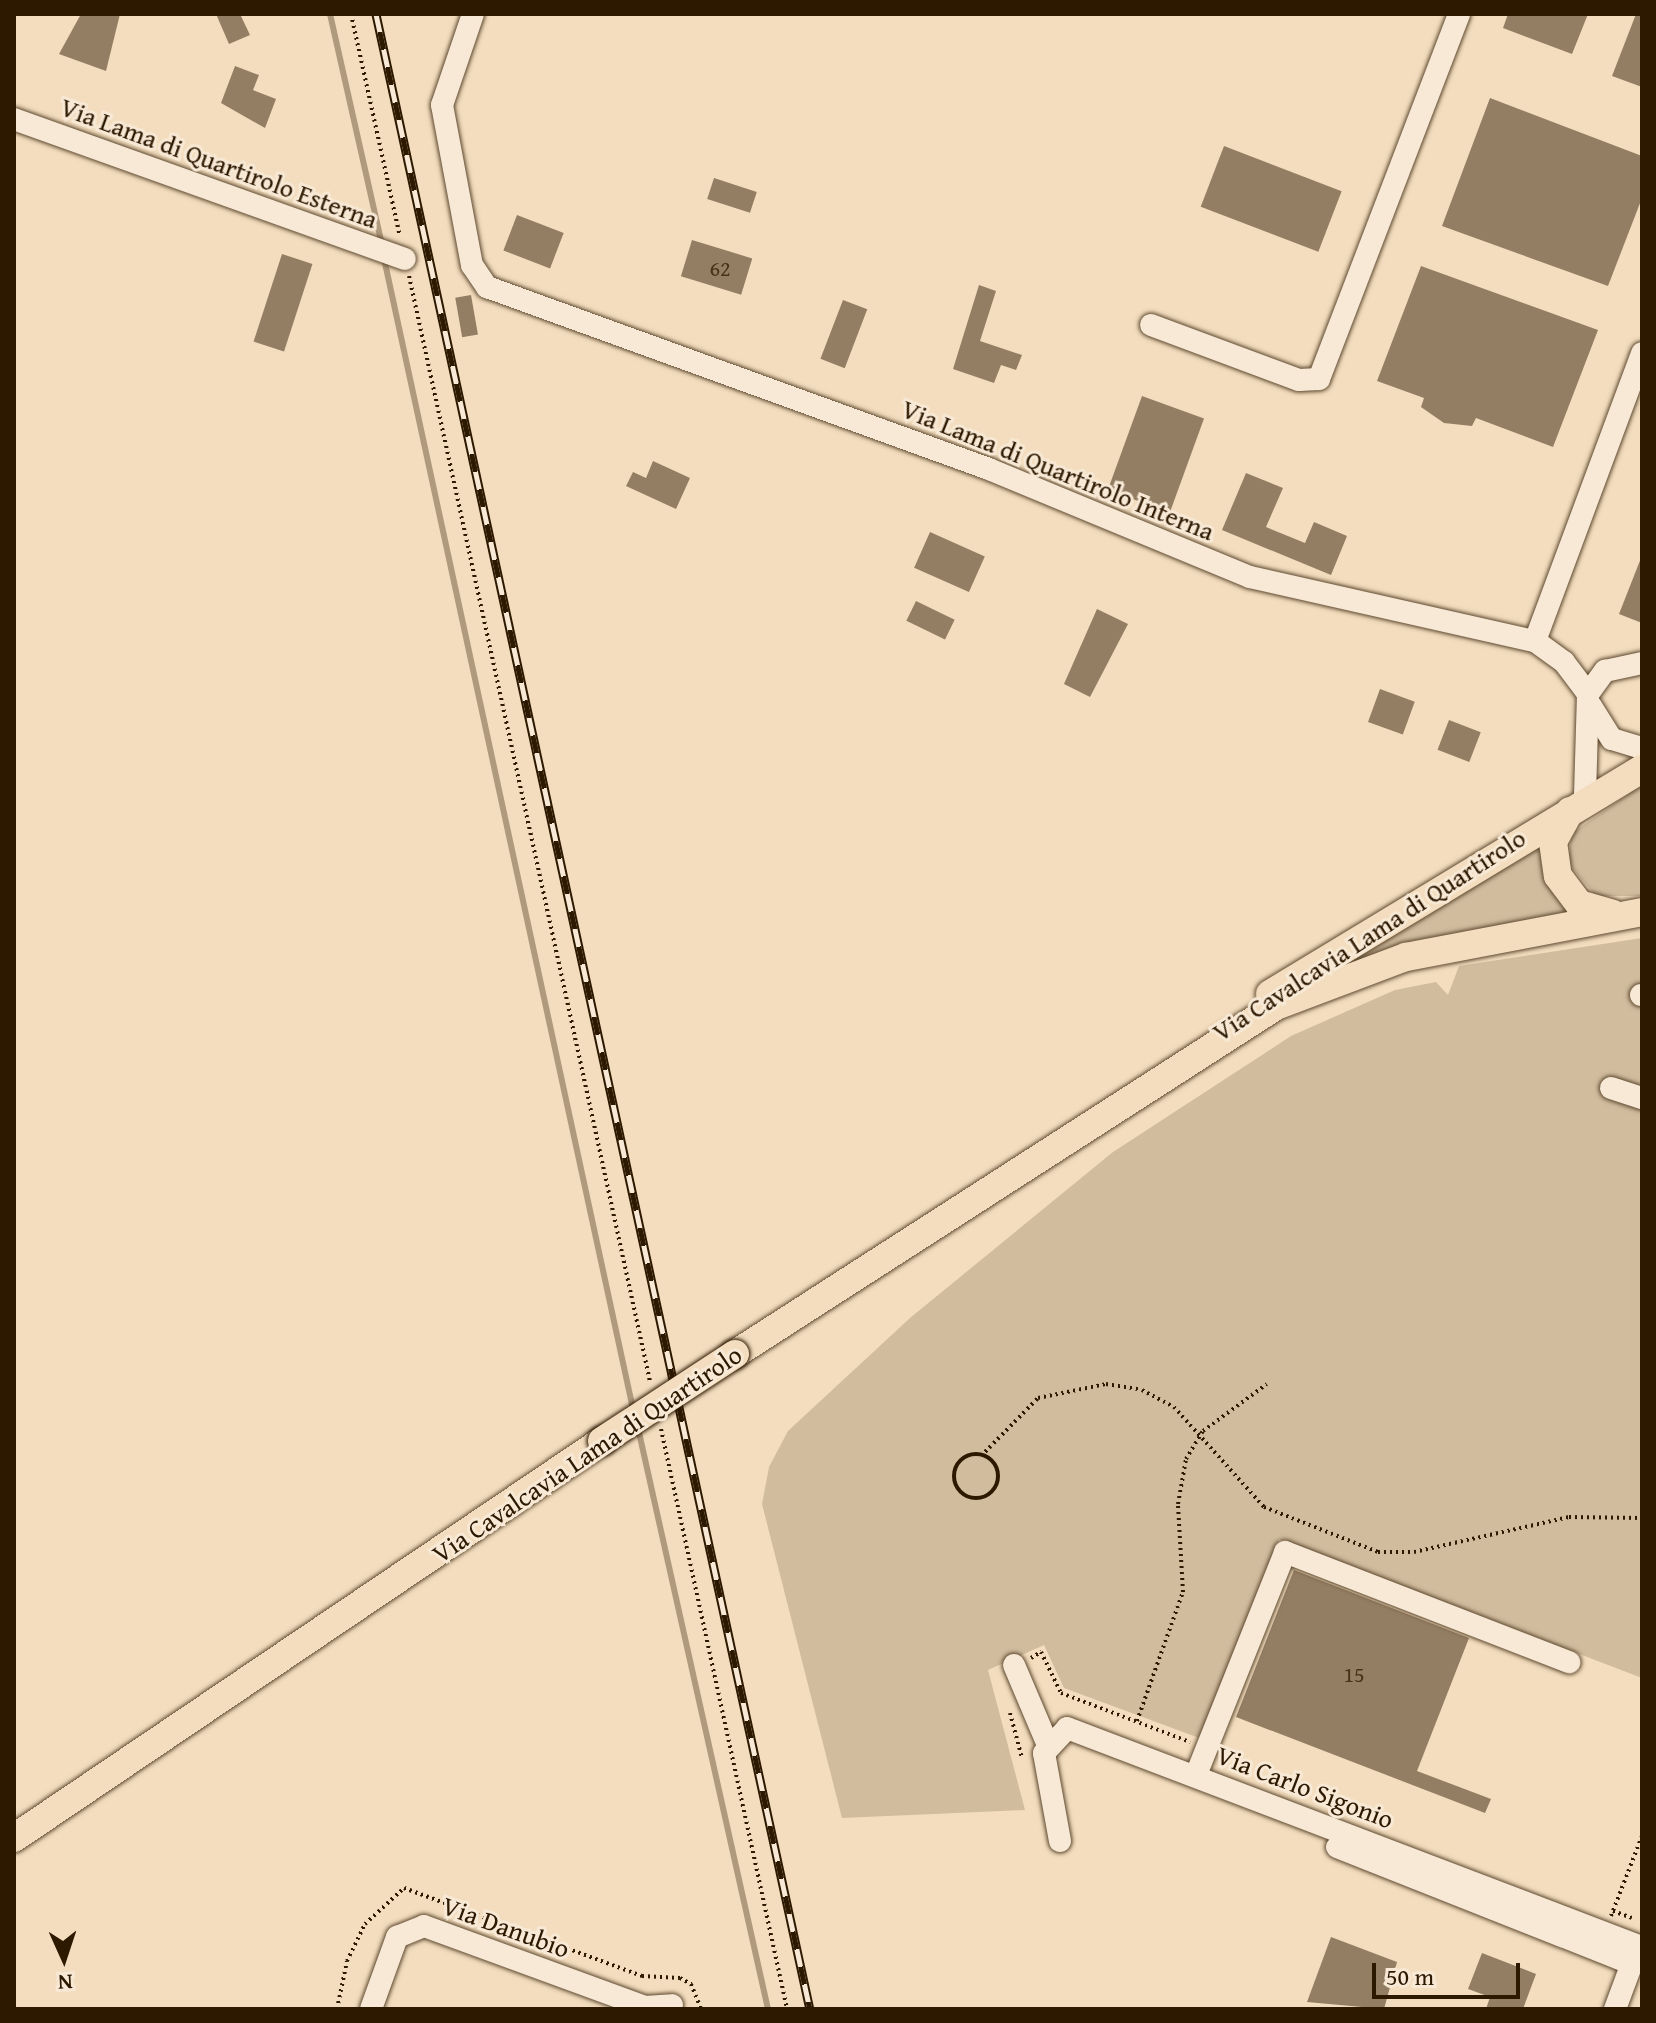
<!DOCTYPE html>
<style>
body{margin:0}
#map{position:relative;width:1656px;height:2023px;overflow:hidden;background:#f3ddbe;font-family:"Gentium Book Plus",serif}
div>[style]{position:absolute}
[style*='--x']{left:calc(var(--x)*1px);top:calc(var(--y)*1px);width:calc(var(--w)*1px);rotate:calc(var(--a)*1deg)}
.green>*{inset:0;background:#d1bc9e}
.stream>*{height:6px;margin:-3px;padding:0 3px;transform-origin:3px;border-radius:3px;background:#b09a7d}
.building>*{inset:0;background:#947e63;transform-origin:0 0}
.path>*{height:4px;margin-top:-2px;transform-origin:0;background:repeating-linear-gradient(90deg,#2d1800 0 2px,transparent 0 6px)}
.path>.ring{margin:-2px;padding:0;box-sizing:content-box;background:none;border:4px solid #2d1800;border-radius:50%}
.roads{filter:drop-shadow(0 0 2px #5e4930) drop-shadow(0 0 2px #5e4930)}
.minor>*{height:22px;margin:-11px;padding:0 11px;transform-origin:11px;border-radius:11px;background:#f7e9d5}
.major>*{height:28px;margin:-14px;padding:0 14px;transform-origin:14px;border-radius:14px;background:#f3ddbe}
.rail>*{height:9px;margin-top:-4.5px;transform-origin:0;background:repeating-linear-gradient(90deg,#f7e9d5 0 18px,#2d1800 0 36px);box-sizing:border-box;border-block:2px solid #2d1800}
.bridges{filter:drop-shadow(0 0 2px #2d1800) drop-shadow(0 0 2px #2d1800)}
.major-bridge>*{height:28px;margin:-14px;padding:0 14px;transform-origin:14px;border-radius:14px;background:#f3ddbe}
span{translate:-50% -50%;white-space:nowrap;text-align:center;line-height:1.15;-webkit-text-stroke:6px #f7e9d5;paint-order:stroke}
.number-label{font-size:22px;color:#473219}
.number-label span{-webkit-text-stroke-width:0}
.street-label{font-size:26px;color:#2d1800}
.frame{position:absolute;inset:0;border:16px solid #2d1800;pointer-events:none}
.north{position:absolute;left:24px;top:1919px;width:80px;height:80px;-webkit-text-stroke:6px #f7e9d5;paint-order:stroke;rotate:177deg;font-size:22px;font-weight:700;line-height:32px;text-align:center;color:#2d1800}
.north::after{content:'';display:block;margin:auto;width:28px;height:36px;background:#2d1800;clip-path:polygon(50% 0,100% 100%,50% 72%,0 100%)}
.scale{position:absolute;left:1372px;top:1963px;width:148px;height:36px;box-sizing:border-box;border:4px solid #2d1800;border-top:0;padding-left:10px;font-size:24px;line-height:28px;white-space:nowrap;color:#2d1800;-webkit-text-stroke:6px #f7e9d5;paint-order:stroke}
</style>
<div id="map">
<div class="green">
<i style="clip-path:polygon(1642px 785px,1642px 896px,1596px 896px,1568px 863px,1572px 833px)"></i>
<i style="clip-path:polygon(1540px 838px,1548px 884px,1578px 914px,1325px 970px)"></i>
<i style="clip-path:polygon(1642px 938px,1642px 1678px,1279px 1539px,1202px 1739px,1064px 1688px,1044px 1645px,988px 1670px,1025px 1810px,842px 1818px,762px 1504px,769px 1467px,788px 1431px,910px 1318px,1113px 1152px,1291px 1036px,1395px 990px,1436px 982px,1448px 995px,1459px 966px)"></i>
</div>
<div class="stream">
<i style="--x:330;--y:14;--w:232;--a:77.3"></i>
<i style="--x:385;--y:263;--w:1173;--a:77.79"></i>
<i style="--x:638;--y:1428;--w:595;--a:77.39"></i>
</div>
<div class="building">
<i style="clip-path:polygon(81px 14px,120px 14px,106px 71px,59px 54px)"></i>
<i style="clip-path:polygon(216px 14px,240px 14px,250px 35px,229px 44px)"></i>
<i style="clip-path:polygon(1508px 14px,1588px 14px,1572px 54px,1503px 28px)"></i>
<i style="clip-path:polygon(1636px 14px,1642px 14px,1642px 87px,1612px 76px)"></i>
<i style="clip-path:polygon(235px 66px,259px 75px,253px 90px,276px 99px,265px 128px,221px 103px)"></i>
<i style="clip-path:polygon(1490px 98px,1642px 156px,1642px 198px,1608px 286px,1442px 226px)"></i>
<i style="left:1224px;top:146px;width:126px;height:65px;rotate:21deg"></i>
<i style="left:714px;top:178px;width:45px;height:22px;rotate:18deg"></i>
<i style="left:517px;top:215px;width:50px;height:38px;rotate:21deg"></i>
<i style="left:692px;top:240px;width:63px;height:38px;rotate:17deg"></i>
<i style="left:282px;top:254px;width:32px;height:92px;rotate:18deg"></i>
<i style="clip-path:polygon(1421px 266px,1598px 330px,1553px 447px,1476px 418px,1472px 426px,1444px 423px,1421px 407px,1424px 398px,1377px 381px)"></i>
<i style="clip-path:polygon(979px 285px,996px 291px,980px 341px,1022px 355px,1016px 370px,1001px 365px,994px 383px,953px 369px)"></i>
<i style="left:471px;top:295px;width:40px;height:16px;rotate:80deg"></i>
<i style="left:843px;top:300px;width:26px;height:63px;rotate:21deg"></i>
<i style="left:1142px;top:396px;width:66px;height:100px;rotate:20deg"></i>
<i style="clip-path:polygon(653px 461px,690px 478px,676px 509px,626px 486px,633px 472px,646px 478px)"></i>
<i style="clip-path:polygon(1246px 473px,1283px 488px,1266px 527px,1305px 543px,1314px 522px,1347px 536px,1331px 575px,1222px 530px)"></i>
<i style="left:930px;top:532px;width:60px;height:39px;rotate:24deg"></i>
<i style="clip-path:polygon(1641px 558px,1642px 558px,1642px 623px,1619px 614px)"></i>
<i style="left:916px;top:601px;width:43px;height:22px;rotate:26deg"></i>
<i style="clip-path:polygon(1097px 609px,1128px 624px,1090px 697px,1064px 684px)"></i>
<i style="left:1380px;top:689px;width:37px;height:35px;rotate:20deg"></i>
<i style="left:1449px;top:720px;width:34px;height:32px;rotate:21deg"></i>
<i style="clip-path:polygon(1294px 1570px,1469px 1638px,1417px 1771px,1491px 1799px,1485px 1813px,1236px 1717px)"></i>
<i style="clip-path:polygon(1331px 1937px,1397px 1962px,1384px 2009px,1307px 2002px)"></i>
<i style="clip-path:polygon(1482px 1953px,1536px 1974px,1523px 2009px,1486px 2009px,1490px 1997px,1468px 1989px)"></i>
</div>
<div class="path">
<i style="--x:351;--y:14;--w:227;--a:77.6"></i>
<i style="--x:409;--y:276;--w:1131;--a:77.7"></i>
<i style="--x:661;--y:1429;--w:594;--a:77.74"></i>
<i class="ring" style="left:954px;top:1454px;width:40px;height:40px"></i>
<i style="--x:981;--y:1456;--w:81;--a:-45.5"></i>
<i style="--x:1038;--y:1398;--w:69;--a:-11.6"></i>
<i style="--x:1106;--y:1384;--w:36;--a:9"></i>
<i style="--x:1142;--y:1390;--w:36;--a:28"></i>
<i style="--x:1174;--y:1407;--w:135;--a:48"></i>
<i style="--x:1264;--y:1507;--w:123;--a:21.5"></i>
<i style="--x:1378;--y:1552;--w:36;--a:0"></i>
<i style="--x:1414;--y:1552;--w:159;--a:-12.7"></i>
<i style="--x:1569;--y:1517;--w:73;--a:0.8"></i>
<i style="--x:1031;--y:1658;--w:12;--a:-31"></i>
<i style="--x:1041;--y:1652;--w:46;--a:64"></i>
<i style="--x:1061;--y:1693;--w:138;--a:20.8"></i>
<i style="--x:1010;--y:1713;--w:47;--a:75.1"></i>
<i style="--x:1137;--y:1721;--w:137;--a:-70.4"></i>
<i style="--x:1183;--y:1592;--w:88;--a:-93.3"></i>
<i style="--x:1178;--y:1504;--w:46;--a:-79.9"></i>
<i style="--x:1186;--y:1459;--w:33;--a:-59"></i>
<i style="--x:1203;--y:1431;--w:79;--a:-36.3"></i>
<i style="--x:1613;--y:1911;--w:20;--a:20"></i>
<i style="--x:1611;--y:1916;--w:86;--a:-68.8"></i>
<i style="--x:337;--y:2009;--w:49;--a:-78.2"></i>
<i style="--x:347;--y:1961;--w:41;--a:-64.1"></i>
<i style="--x:365;--y:1924;--w:53;--a:-42.7"></i>
<i style="--x:404;--y:1888;--w:254;--a:20.3"></i>
<i style="--x:642;--y:1976;--w:38;--a:3"></i>
<i style="--x:680;--y:1978;--w:13;--a:29"></i>
<i style="--x:691;--y:1984;--w:27;--a:68"></i>
</div>
<div class="roads">
<div class="minor">
<i style="--x:473;--y:14;--w:96;--a:108.8"></i>
<i style="--x:442;--y:105;--w:163;--a:79.4"></i>
<i style="--x:472;--y:265;--w:27;--a:56"></i>
<i style="--x:487;--y:287;--w:534;--a:19.93"></i>
<i style="--x:989;--y:469;--w:282;--a:22.5"></i>
<i style="--x:1250;--y:577;--w:292;--a:12.7"></i>
<i style="--x:1535;--y:641;--w:36;--a:36"></i>
<i style="--x:1564;--y:662;--w:40;--a:53"></i>
<i style="--x:1588;--y:694;--w:104;--a:91.7"></i>
<i style="--x:14;--y:119;--w:415;--a:19.7"></i>
<i style="--x:1151;--y:325;--w:158;--a:20.4"></i>
<i style="--x:1299;--y:380;--w:20;--a:-3"></i>
<i style="--x:1319;--y:379;--w:391;--a:-69"></i>
<i style="--x:1535;--y:641;--w:307;--a:-69.6"></i>
<i style="--x:1588;--y:694;--w:29;--a:-54"></i>
<i style="--x:1605;--y:671;--w:38;--a:-12"></i>
<i style="--x:1591;--y:706;--w:39;--a:58"></i>
<i style="--x:1612;--y:739;--w:31;--a:17"></i>
<i style="--x:1641;--y:995;--w:1;--a:0"></i>
<i style="--x:1611;--y:1088;--w:33;--a:18"></i>
<i style="--x:1014;--y:1665;--w:87;--a:67"></i>
<i style="--x:1196;--y:1775;--w:240;--a:-68.2"></i>
<i style="--x:1285;--y:1552;--w:305;--a:21.2"></i>
<i style="--x:1060;--y:1841;--w:89;--a:-100.3"></i>
<i style="--x:1044;--y:1753;--w:34;--a:-47"></i>
<i style="--x:1067;--y:1728;--w:612;--a:20.86"></i>
<i style="--x:1337;--y:1847;--w:317;--a:21.6"></i>
<i style="--x:371;--y:2009;--w:77;--a:-70.1"></i>
<i style="--x:397;--y:1937;--w:29;--a:-22"></i>
<i style="--x:424;--y:1926;--w:235;--a:20.1"></i>
<i style="--x:645;--y:2007;--w:27;--a:-4"></i>
<i style="--x:1615;--y:2009;--w:63;--a:-69.6"></i>
</div>
<div class="major">
<i style="--x:1570;--y:811;--w:35;--a:119"></i>
<i style="--x:1553;--y:842;--w:34;--a:82"></i>
<i style="--x:1558;--y:876;--w:35;--a:53"></i>
<i style="--x:1579;--y:904;--w:35;--a:16"></i>
<i style="--x:1270;--y:994;--w:435;--a:-31.2"></i>
<i style="--x:735;--y:1354;--w:643;--a:-32.75"></i>
<i style="--x:1276;--y:1006;--w:139;--a:-20.7"></i>
<i style="--x:1406;--y:957;--w:240;--a:-10.8"></i>
<i style="--x:14;--y:1838;--w:709;--a:-34.03"></i>
</div>
</div>
<div class="rail">
<i style="--x:376;--y:14;--w:2042;--a:77.73"></i>
</div>
<div class="bridges">
<div class="major-bridge">
<i style="--x:602;--y:1441;--w:159;--a:-33.2"></i>
</div>
</div>
<div class="number-label">
<span style="left:720px;top:269px">62</span>
<span style="left:1354px;top:1675px">15</span>
</div>
<div class="street-label">
<span style="left:219px;top:163px;rotate:20deg">Via Lama di Quartirolo Esterna</span>
<span style="left:1058px;top:470px;rotate:22deg">Via Lama di Quartirolo Interna</span>
<span style="left:1369px;top:935px;rotate:-33deg">Via Cavalcavia Lama di Quartirolo</span>
<span style="left:587px;top:1454px;rotate:-34deg">Via Cavalcavia Lama di Quartirolo</span>
<span style="left:1305px;top:1787px;rotate:21deg">Via Carlo Sigonio</span>
<span style="left:506px;top:1927px;rotate:20deg">Via Danubio</span>
</div>
<div class="frame"></div>
<div class="north">N</div>
<div class="scale">50 m</div>
</div>
